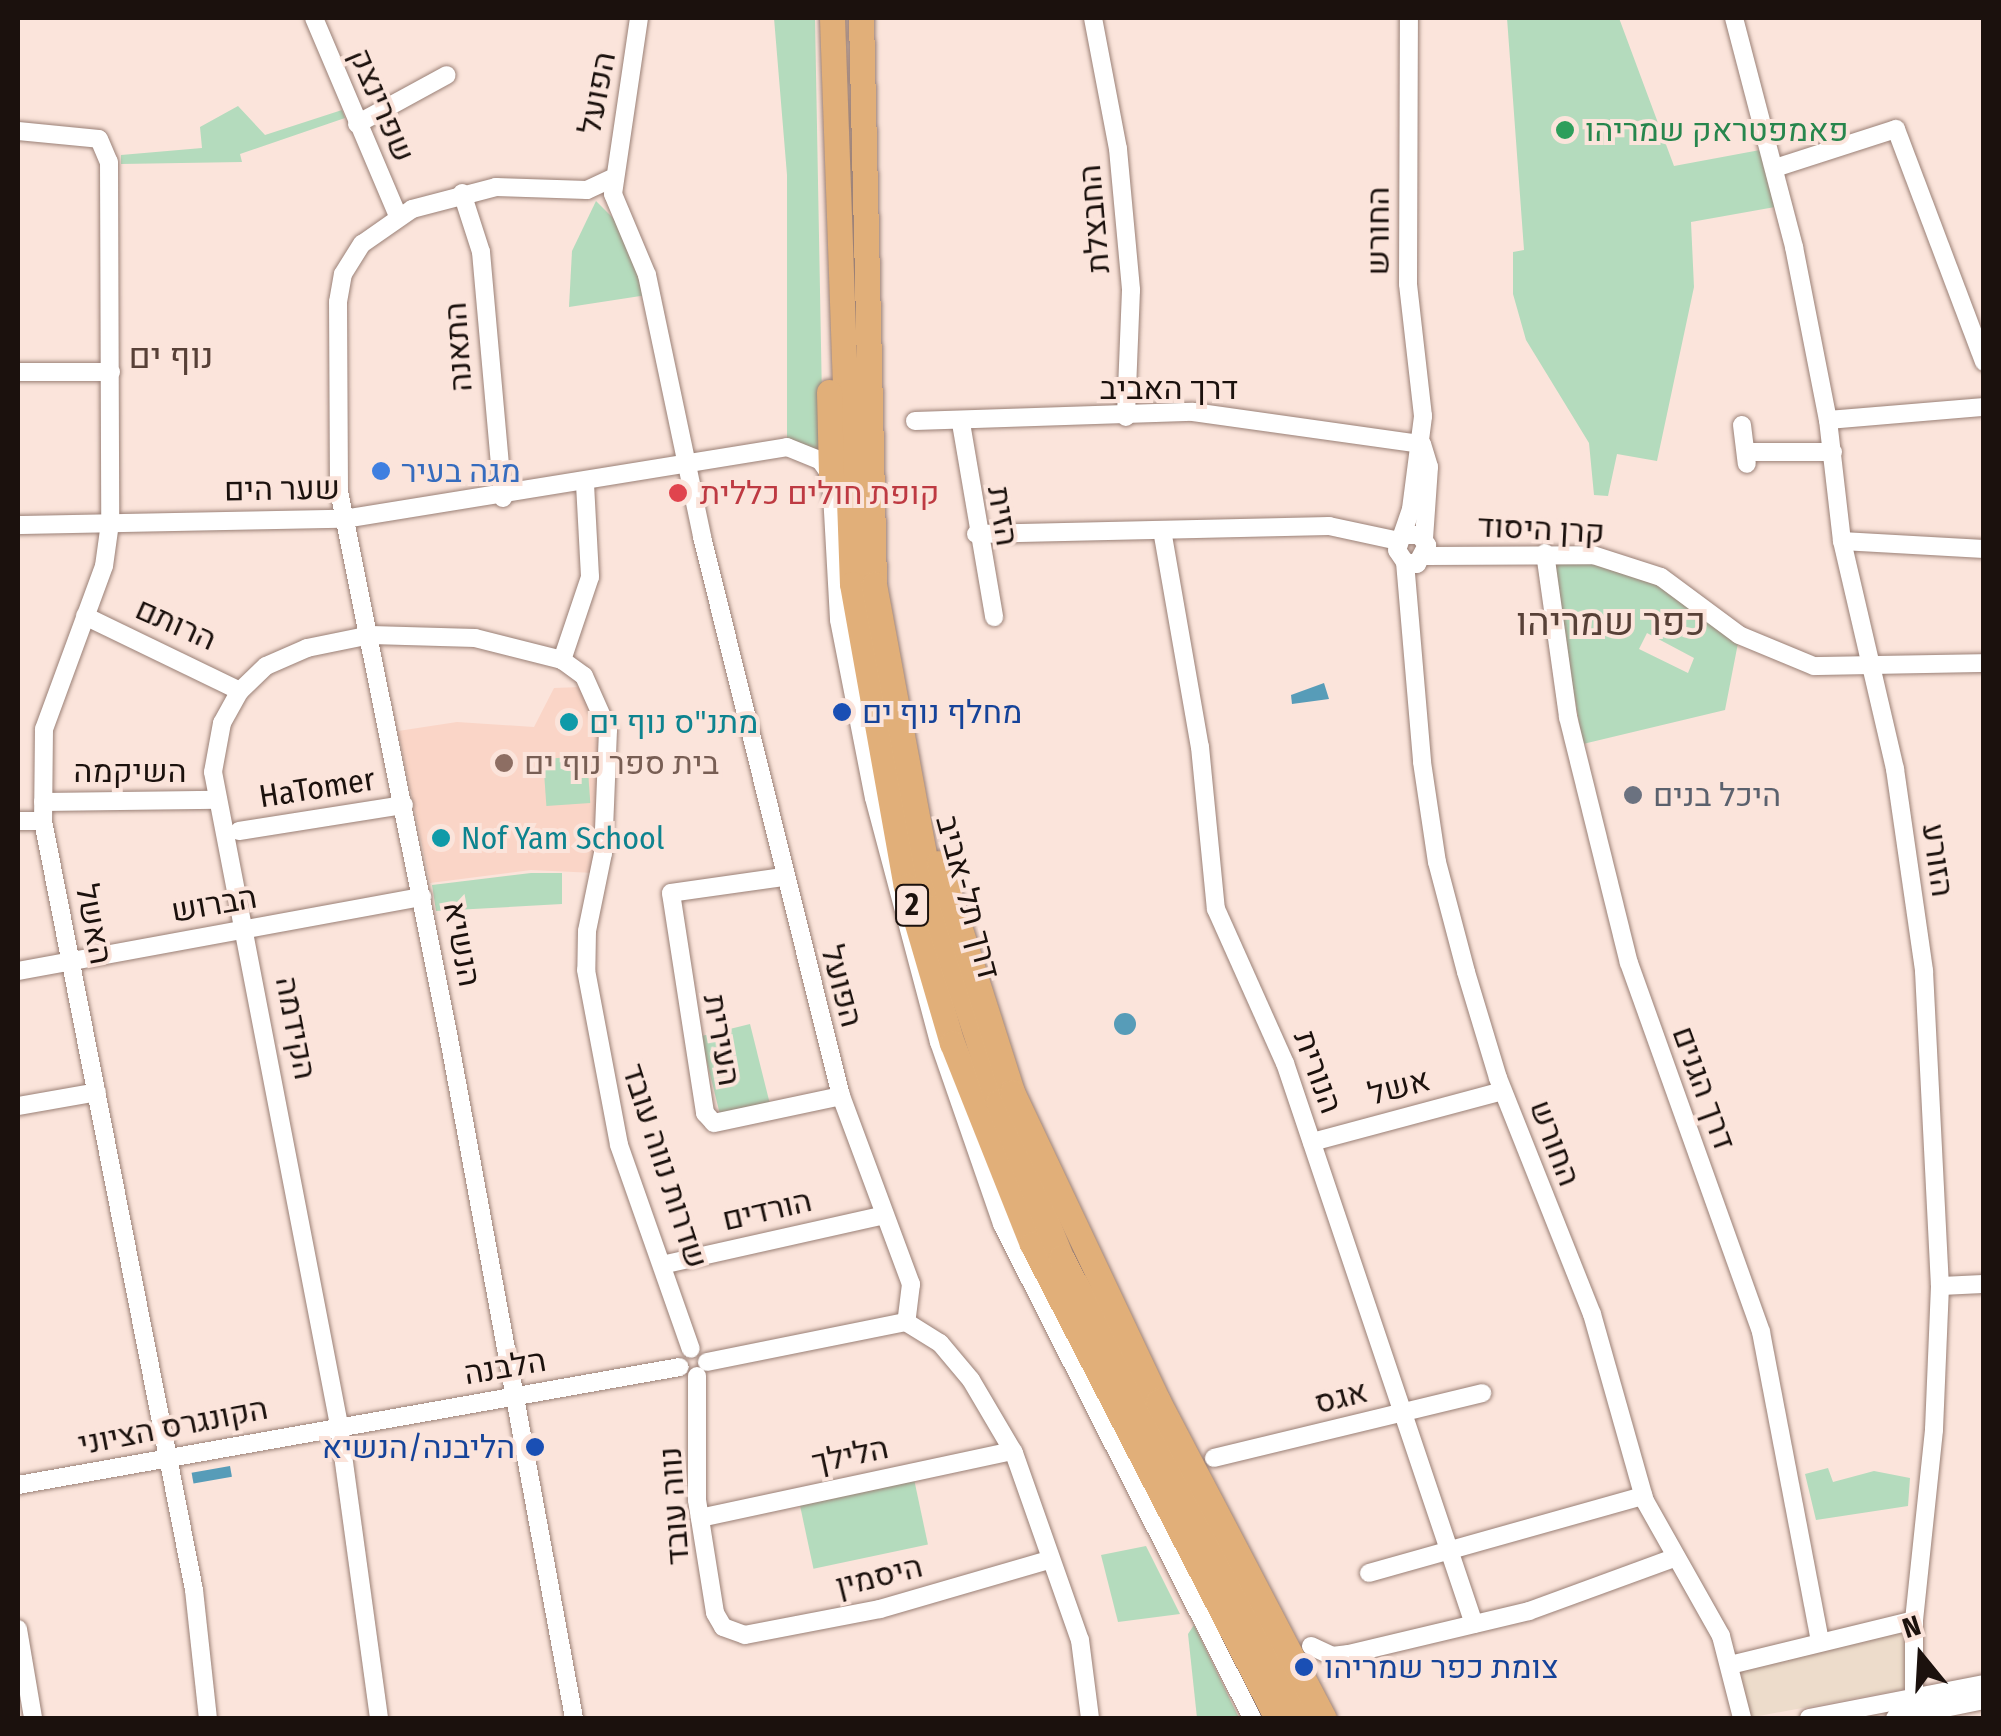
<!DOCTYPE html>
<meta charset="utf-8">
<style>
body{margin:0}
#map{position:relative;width:2001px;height:1736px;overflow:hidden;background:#fbe4db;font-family:"Fira Sans Condensed",Heebo,sans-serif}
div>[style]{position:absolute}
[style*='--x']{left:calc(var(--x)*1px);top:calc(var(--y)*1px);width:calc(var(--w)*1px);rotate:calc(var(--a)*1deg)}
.commercial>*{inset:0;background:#eddccb}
.built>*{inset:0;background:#fad5c7}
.green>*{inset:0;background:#b4dbbd;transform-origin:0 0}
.water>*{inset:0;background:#579cb8;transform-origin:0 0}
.round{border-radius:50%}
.roads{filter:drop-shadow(0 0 2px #9a8076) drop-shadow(0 0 2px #9a8076)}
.minor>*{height:18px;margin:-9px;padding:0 9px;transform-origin:9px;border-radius:9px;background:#fff}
.highway>*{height:25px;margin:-12.5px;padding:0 12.5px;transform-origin:12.5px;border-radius:12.5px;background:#e1af79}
.dots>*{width:28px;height:28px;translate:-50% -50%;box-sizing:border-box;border:5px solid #fbe4db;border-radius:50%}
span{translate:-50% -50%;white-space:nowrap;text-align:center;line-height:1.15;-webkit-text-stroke:8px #fbe4db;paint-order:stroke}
.shield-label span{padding:2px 8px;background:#fbe4db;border:2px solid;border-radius:8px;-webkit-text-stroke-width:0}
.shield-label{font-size:30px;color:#1b110d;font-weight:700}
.street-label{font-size:32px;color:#1b110d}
.leisure-label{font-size:32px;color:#27864d}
.left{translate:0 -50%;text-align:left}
.shop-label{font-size:32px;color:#366cbe}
.health-label{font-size:32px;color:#be3a42}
.transit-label{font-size:32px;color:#164399}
.right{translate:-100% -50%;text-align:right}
.culture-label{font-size:32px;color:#0d838f}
.education-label{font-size:32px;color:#785e54}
.worship-label{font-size:32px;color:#5b616d}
.neighbourhood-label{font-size:35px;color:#574037}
.quarter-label{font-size:38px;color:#574037}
.frame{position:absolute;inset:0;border:20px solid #1b110d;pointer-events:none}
.north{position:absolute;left:1871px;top:1606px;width:100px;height:100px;-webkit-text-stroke:8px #fbe4db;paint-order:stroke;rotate:342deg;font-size:28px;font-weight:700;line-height:40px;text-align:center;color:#1b110d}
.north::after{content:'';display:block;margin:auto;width:35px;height:45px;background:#1b110d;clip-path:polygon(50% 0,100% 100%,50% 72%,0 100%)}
</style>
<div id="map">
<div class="commercial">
<i style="clip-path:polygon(1909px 1624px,1910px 1688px,1748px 1718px,1735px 1667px)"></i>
</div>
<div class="built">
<i style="clip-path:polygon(581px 687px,604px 731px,595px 873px,531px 870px,430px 883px,398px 731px,457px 722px,534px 727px,554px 688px)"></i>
</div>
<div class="green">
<i style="clip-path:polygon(774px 18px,815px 18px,823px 454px,787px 442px,787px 175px)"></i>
<i style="clip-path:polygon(1507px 18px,1619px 18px,1674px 166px,1760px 150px,1775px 207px,1691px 222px,1694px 287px,1657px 461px,1617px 454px,1608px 496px,1594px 495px,1589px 443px,1526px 340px,1513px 294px,1513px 252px,1524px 250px)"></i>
<i style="clip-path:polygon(238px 106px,265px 135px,342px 110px,345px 118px,240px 154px,242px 162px,121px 164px,121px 155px,202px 148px,200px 127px)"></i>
<i style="clip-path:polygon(596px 201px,615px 220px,647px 295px,569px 307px,572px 251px)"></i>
<i style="clip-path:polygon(evenodd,1550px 558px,1594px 560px,1660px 581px,1738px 643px,1725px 710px,1583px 744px,1550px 558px,1647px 633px,1694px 658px,1688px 673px,1639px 649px,1647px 633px)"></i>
<i style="left:587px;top:756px;width:47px;height:44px;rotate:86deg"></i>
<i style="clip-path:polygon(531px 873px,562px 873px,562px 904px,436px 911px,432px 885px)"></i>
<i style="left:750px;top:1024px;width:84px;height:51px;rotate:76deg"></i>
<i style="clip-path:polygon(1828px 1468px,1833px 1482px,1874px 1471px,1910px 1478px,1908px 1506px,1816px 1520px,1805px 1474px)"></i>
<i style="left:914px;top:1479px;width:67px;height:117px;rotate:78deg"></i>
<i style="clip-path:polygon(1146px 1546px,1180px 1614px,1118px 1622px,1101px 1555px)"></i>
<i style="clip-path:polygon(1194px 1625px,1239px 1718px,1197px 1718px,1188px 1634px)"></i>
</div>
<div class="water">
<i style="clip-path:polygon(1324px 683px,1329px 699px,1292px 704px,1291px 695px)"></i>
<i class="round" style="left:1114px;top:1013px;width:22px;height:22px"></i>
<i style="left:230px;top:1466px;width:11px;height:39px;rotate:80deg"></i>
</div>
<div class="roads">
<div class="minor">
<i style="--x:314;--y:18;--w:215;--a:67"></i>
<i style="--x:639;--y:18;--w:178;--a:98.4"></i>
<i style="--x:613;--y:194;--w:88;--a:67.2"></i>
<i style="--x:647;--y:275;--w:268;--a:78.1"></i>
<i style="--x:702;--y:537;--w:576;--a:76.04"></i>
<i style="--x:841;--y:1096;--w:201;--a:69.6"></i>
<i style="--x:911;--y:1284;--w:38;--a:97"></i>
<i style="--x:1093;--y:18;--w:133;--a:79.2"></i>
<i style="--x:1118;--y:149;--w:142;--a:84.7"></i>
<i style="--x:1131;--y:290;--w:127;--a:92.3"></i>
<i style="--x:1734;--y:18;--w:237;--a:75.3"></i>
<i style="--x:1794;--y:247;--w:176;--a:78.9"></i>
<i style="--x:1828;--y:420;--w:122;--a:83.4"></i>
<i style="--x:1842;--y:541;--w:234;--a:76.9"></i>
<i style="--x:1895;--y:769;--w:204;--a:81.8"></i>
<i style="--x:1924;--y:971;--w:315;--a:87.1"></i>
<i style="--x:1940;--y:1286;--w:144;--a:92.4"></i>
<i style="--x:1934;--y:1430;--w:191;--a:96"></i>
<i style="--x:1914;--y:1620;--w:77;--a:90"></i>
<i style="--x:1914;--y:1697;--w:28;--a:132"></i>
<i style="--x:357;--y:124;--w:102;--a:-28.6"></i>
<i style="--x:18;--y:131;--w:81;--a:5.6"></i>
<i style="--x:99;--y:139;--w:25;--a:67"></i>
<i style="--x:109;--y:162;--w:361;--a:89.8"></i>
<i style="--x:110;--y:523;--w:43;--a:97.9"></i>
<i style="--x:104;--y:566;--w:174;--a:110.2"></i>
<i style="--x:44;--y:729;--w:92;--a:90.6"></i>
<i style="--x:43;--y:821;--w:784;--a:78.89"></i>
<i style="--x:194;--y:1590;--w:129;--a:83.8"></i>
<i style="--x:1775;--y:168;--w:127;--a:-17.9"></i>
<i style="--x:1896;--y:129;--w:249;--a:69.3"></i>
<i style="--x:462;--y:193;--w:62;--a:72.1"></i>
<i style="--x:481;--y:252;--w:247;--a:84.9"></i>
<i style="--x:18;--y:372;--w:93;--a:0"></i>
<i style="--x:1828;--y:420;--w:157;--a:-4.8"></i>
<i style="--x:915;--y:421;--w:278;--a:-1.9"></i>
<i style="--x:1193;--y:412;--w:231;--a:8"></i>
<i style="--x:1422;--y:444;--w:24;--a:73"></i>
<i style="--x:1429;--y:467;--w:71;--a:94"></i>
<i style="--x:961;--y:423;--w:197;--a:80.3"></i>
<i style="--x:1742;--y:425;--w:39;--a:83"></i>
<i style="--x:1746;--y:452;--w:87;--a:0"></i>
<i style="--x:585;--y:484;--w:93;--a:86.9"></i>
<i style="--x:590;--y:577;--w:88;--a:108.6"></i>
<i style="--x:562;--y:660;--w:27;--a:36"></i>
<i style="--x:584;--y:676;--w:59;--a:66"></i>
<i style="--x:608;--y:730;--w:123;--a:92.3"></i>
<i style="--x:603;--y:853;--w:80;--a:101.6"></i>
<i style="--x:587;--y:931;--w:39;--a:91"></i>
<i style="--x:586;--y:970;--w:178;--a:79.3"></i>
<i style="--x:619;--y:1145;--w:216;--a:70.6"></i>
<i style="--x:18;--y:525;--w:326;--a:-1.1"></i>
<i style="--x:344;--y:519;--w:449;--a:-9.2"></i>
<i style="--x:787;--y:447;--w:35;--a:22"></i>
<i style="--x:820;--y:460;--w:19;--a:55"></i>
<i style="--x:831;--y:476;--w:144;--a:86.8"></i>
<i style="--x:839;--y:620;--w:181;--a:78.9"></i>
<i style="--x:874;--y:798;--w:253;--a:75.1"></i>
<i style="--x:939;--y:1042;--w:193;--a:70.9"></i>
<i style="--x:1002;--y:1224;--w:554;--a:63.16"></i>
<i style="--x:1162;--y:530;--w:220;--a:80.1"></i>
<i style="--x:1200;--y:747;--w:163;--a:84.4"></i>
<i style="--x:1216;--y:909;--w:169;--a:65.9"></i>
<i style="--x:1285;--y:1063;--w:592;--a:71.38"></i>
<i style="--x:976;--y:534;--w:353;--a:-1.3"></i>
<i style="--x:1329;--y:526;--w:72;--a:12.1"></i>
<i style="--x:1406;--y:535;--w:13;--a:0"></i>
<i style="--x:1419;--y:535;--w:13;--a:51"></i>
<i style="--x:1427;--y:545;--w:21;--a:118"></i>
<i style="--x:1417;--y:564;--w:12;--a:-171"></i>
<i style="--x:1405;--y:562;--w:14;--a:-124"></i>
<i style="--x:1397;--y:550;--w:43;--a:-71.1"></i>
<i style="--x:1411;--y:509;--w:94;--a:-82.6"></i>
<i style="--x:1423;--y:416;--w:133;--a:-96.5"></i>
<i style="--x:1408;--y:284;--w:266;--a:-89.8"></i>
<i style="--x:1842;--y:541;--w:142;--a:3.2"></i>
<i style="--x:1545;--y:553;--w:166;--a:82"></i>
<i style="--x:1568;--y:717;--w:253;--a:76.1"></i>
<i style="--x:1629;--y:963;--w:392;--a:70.3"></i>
<i style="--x:1761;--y:1332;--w:315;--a:79.2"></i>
<i style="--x:1426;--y:556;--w:167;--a:-0.3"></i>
<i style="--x:1593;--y:555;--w:71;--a:17.9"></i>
<i style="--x:1661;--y:577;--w:97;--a:36.6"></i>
<i style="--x:1739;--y:635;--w:81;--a:22.5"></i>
<i style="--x:1814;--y:666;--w:170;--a:-1"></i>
<i style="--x:1405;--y:562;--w:201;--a:85.1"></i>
<i style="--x:1422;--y:762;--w:101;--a:81.5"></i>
<i style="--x:1437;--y:862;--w:114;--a:75.2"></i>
<i style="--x:1466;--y:972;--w:111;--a:73.2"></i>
<i style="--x:1498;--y:1078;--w:254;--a:68.3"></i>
<i style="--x:1592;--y:1314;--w:194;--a:74.2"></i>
<i style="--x:1645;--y:1501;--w:155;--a:60.6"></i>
<i style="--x:1721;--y:1636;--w:85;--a:75.6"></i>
<i style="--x:85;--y:616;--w:172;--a:25.8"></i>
<i style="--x:43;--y:802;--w:175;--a:-0.7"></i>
<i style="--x:18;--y:821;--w:25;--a:0"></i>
<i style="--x:239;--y:831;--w:167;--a:-9"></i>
<i style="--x:783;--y:877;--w:113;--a:171.9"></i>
<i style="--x:671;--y:893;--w:223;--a:81.2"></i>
<i style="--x:705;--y:1113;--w:13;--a:48"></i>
<i style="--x:714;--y:1123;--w:130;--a:-12"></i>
<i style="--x:18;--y:971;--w:411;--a:-10.4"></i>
<i style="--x:18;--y:1106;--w:80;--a:-10"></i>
<i style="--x:1312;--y:1142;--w:197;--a:-15"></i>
<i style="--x:666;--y:1264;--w:220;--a:-12.6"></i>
<i style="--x:1940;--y:1286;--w:44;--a:-2.6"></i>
<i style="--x:906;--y:1322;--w:40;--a:32"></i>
<i style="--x:940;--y:1343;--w:48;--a:50"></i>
<i style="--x:971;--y:1380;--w:85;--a:59.5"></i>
<i style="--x:1014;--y:1453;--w:198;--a:70.6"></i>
<i style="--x:1080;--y:1640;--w:79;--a:82.7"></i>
<i style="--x:707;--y:1362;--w:203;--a:-11.4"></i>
<i style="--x:697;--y:1376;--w:124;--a:90"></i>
<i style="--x:697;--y:1500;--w:114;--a:80.9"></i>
<i style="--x:715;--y:1613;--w:16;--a:60"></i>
<i style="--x:723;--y:1627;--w:23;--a:20"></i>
<i style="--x:745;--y:1635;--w:137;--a:-10.9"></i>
<i style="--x:880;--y:1609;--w:176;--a:-16.2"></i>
<i style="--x:1214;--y:1458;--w:276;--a:-13.6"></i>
<i style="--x:18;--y:1485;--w:672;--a:-10.11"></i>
<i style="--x:700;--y:1518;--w:320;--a:-12.1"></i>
<i style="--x:1369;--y:1573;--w:285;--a:-15.7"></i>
<i style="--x:18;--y:1629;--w:90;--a:80.4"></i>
<i style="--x:1311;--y:1646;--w:23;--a:25"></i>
<i style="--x:1332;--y:1656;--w:17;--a:-7"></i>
<i style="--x:1349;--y:1654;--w:185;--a:-13.4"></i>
<i style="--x:1529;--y:1611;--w:154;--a:-20.1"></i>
<i style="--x:1730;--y:1665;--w:189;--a:-13.7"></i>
<i style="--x:1901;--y:1717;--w:85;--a:-11.6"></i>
<i style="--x:379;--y:1718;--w:296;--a:-97.8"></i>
<i style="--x:339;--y:1425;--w:665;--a:-100.92"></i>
<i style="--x:213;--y:772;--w:50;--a:-79.6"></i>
<i style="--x:222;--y:723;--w:37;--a:-61"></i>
<i style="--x:240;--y:691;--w:36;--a:-44"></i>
<i style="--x:266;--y:666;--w:45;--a:-23.7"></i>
<i style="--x:307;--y:648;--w:65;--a:-11.5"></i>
<i style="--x:371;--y:635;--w:104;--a:1.7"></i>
<i style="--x:475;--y:638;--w:90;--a:14.2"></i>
<i style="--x:574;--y:1718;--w:702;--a:-100.43"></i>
<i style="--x:447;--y:1028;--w:548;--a:-101.37"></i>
<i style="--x:339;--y:491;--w:189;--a:-90.3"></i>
<i style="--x:338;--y:302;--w:28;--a:-80"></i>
<i style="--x:343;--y:274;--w:36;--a:-58"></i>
<i style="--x:362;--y:244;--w:61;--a:-35"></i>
<i style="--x:412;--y:209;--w:87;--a:-14.7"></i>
<i style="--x:496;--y:187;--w:91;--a:1.9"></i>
<i style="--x:587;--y:190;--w:26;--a:-25"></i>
<i style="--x:1809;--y:1718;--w:178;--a:-11"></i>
</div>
<div class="highway">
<i style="--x:832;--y:18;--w:566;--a:87.98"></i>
<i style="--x:852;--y:584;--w:307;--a:79.9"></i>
<i style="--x:906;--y:886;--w:164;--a:73.7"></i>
<i style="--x:952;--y:1043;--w:216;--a:68.3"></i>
<i style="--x:1032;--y:1244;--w:534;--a:62.67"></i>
<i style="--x:861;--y:18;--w:566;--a:88.68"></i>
<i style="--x:874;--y:584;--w:329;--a:79.5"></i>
<i style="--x:934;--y:907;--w:205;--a:71.8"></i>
<i style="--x:998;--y:1102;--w:167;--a:67.9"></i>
<i style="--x:1061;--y:1257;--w:520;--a:62.4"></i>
<i style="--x:829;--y:392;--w:84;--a:88.6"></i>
<i style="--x:939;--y:863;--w:240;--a:72.3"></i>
<i style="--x:1012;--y:1092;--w:342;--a:64.7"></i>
<i style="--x:1158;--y:1401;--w:358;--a:62.4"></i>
</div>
</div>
<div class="dots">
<i style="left:1565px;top:130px;background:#2e9e5b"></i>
<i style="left:381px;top:471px;background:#3f7fe0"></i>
<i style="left:678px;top:493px;background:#e0444e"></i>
<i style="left:842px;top:712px;background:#1a4fb4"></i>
<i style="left:569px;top:722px;background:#0f9aa8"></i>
<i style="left:504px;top:763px;background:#8d6e63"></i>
<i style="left:1633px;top:795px;background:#6b7280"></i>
<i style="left:441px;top:838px;background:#0f9aa8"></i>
<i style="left:535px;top:1447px;background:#1a4fb4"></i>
<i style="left:1304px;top:1667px;background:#1a4fb4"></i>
</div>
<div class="shield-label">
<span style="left:912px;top:905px">2</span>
</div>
<div class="street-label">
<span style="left:597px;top:93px;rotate:-79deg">הפועל</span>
<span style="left:382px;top:105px;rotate:67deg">שפרינצק</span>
<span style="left:1094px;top:219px;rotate:-95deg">החבצלת</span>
<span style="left:1378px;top:231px;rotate:-90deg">החורש</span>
<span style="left:458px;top:347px;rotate:-94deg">התאנה</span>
<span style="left:1169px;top:388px">דרך האביב</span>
<span style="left:282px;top:489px;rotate:-1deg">שער הים</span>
<span style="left:1003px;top:516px;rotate:81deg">הזית</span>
<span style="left:1541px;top:529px;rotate:3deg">קרן היסוד</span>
<span style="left:176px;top:624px;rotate:24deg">הרותם</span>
<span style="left:130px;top:771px">השיקמה</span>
<span style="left:317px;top:788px;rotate:-9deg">HaTomer</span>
<span style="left:1938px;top:860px;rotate:82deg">הזורע</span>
<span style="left:968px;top:897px;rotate:75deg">דרך תל-אביב</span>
<span style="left:214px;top:904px;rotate:-10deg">הברוש</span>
<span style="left:94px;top:924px;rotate:79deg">האשל</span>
<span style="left:462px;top:944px;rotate:79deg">הנשיא</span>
<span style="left:842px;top:986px;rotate:75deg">הפועל</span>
<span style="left:296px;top:1028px;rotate:79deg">הקידמה</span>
<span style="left:722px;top:1040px;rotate:80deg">העירית</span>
<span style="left:1318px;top:1072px;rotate:70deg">הנורית</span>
<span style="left:1399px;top:1087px;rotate:-15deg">אשל</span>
<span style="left:1704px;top:1088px;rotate:70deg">דרך הגנים</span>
<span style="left:1555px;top:1143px;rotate:69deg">החורש</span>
<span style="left:665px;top:1166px;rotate:72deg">שדרות נווה עובד</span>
<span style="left:767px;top:1210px;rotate:-13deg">הורדים</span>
<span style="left:505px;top:1367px;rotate:-10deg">הלבנה</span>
<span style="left:1341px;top:1397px;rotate:-14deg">אגס</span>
<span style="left:173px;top:1426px;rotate:-11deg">הקונגרס הציוני</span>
<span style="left:850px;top:1455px;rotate:-12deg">הלילך</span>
<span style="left:674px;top:1506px;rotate:-94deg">נווה עובד</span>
<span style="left:879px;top:1576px;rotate:-14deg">היסמין</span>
</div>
<div class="leisure-label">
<span class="left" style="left:1585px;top:130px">פאמפטראק שמריהו</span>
</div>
<div class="shop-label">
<span class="left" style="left:401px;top:471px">מגה בעיר</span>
</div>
<div class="health-label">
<span class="left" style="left:700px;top:493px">קופת חולים כללית</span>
</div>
<div class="transit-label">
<span class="left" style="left:862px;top:712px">מחלף נוף ים</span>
<span class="right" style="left:515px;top:1447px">הליבנה/הנשיא</span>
<span class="left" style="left:1324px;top:1667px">צומת כפר שמריהו</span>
</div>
<div class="culture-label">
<span class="left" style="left:589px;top:722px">מתנ"ס נוף ים</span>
<span class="left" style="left:461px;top:838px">Nof Yam School</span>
</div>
<div class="education-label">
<span class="left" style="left:524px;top:763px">בית ספר נוף ים</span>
</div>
<div class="worship-label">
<span class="left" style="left:1653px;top:795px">היכל בנים</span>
</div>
<div class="neighbourhood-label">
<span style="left:171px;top:356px">נוף ים</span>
</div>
<div class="quarter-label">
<span style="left:1611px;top:623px">כפר שמריהו</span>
</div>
<div class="frame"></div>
<div class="north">N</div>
</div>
